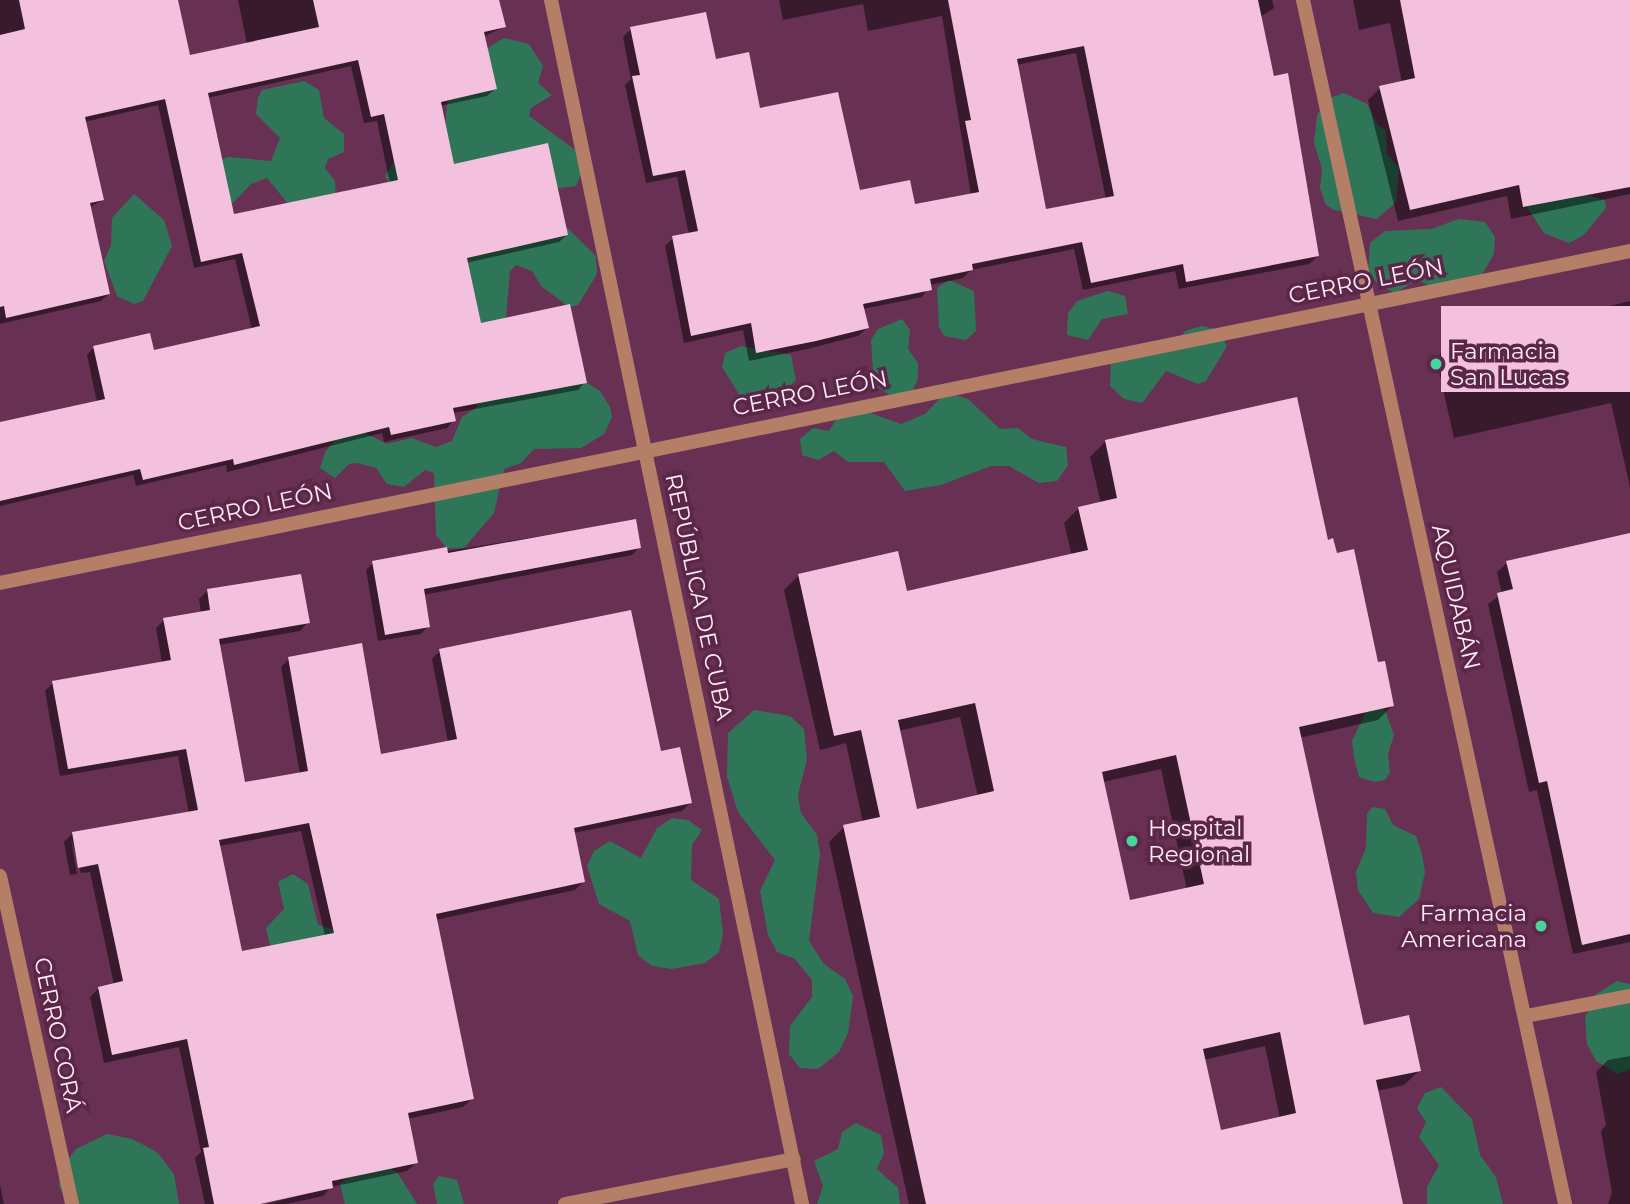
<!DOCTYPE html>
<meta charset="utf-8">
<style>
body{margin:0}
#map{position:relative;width:1630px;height:1204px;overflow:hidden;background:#683154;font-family:Montserrat,sans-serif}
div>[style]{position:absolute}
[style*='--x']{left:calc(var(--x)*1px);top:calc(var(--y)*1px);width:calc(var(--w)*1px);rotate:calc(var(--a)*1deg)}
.green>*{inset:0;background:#2f7659}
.shadow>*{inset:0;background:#0007}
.building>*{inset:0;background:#f3c1dd;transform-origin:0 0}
.minor>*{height:14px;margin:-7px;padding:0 7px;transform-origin:7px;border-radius:7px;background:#b57e67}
.tertiary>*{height:14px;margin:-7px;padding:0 7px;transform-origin:7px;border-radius:7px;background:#b57e67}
.dots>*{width:19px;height:19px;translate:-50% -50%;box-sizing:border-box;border:4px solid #5c2649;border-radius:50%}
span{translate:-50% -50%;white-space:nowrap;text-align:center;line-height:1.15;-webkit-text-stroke:7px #5c2649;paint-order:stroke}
.street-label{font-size:23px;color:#fbecf4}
.poi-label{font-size:23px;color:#fbecf4}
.left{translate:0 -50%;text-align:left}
.right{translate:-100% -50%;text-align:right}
</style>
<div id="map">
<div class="green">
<i style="clip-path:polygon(504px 38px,529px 44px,543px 66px,538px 83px,552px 95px,531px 108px,529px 116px,578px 152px,582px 171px,576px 186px,559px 188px,542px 182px,558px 219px,596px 256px,597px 274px,578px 305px,569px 307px,541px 286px,532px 271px,516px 265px,510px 271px,506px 317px,491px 324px,474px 322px,385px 176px,400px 152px,445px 131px,447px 104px,489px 47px)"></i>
<i style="clip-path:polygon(304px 81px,319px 90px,324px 118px,344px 134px,344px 152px,328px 159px,325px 168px,335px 181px,336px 201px,290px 206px,267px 178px,251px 184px,233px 203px,224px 202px,212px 163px,228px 157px,271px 161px,280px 138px,256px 114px,258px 97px,262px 90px)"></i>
<i style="clip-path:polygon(1344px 93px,1367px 104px,1378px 126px,1386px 130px,1387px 154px,1399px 168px,1396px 202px,1377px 219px,1334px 210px,1326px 205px,1320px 188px,1322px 169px,1314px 143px,1317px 115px,1327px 99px)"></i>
<i style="clip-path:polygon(1579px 193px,1605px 200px,1606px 208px,1584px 235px,1569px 243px,1544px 233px,1525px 204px)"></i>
<i style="clip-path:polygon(134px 194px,164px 220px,172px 246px,143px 301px,134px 304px,117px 296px,104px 261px,111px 245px,112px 218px)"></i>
<i style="clip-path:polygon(1459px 219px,1485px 222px,1495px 237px,1494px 254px,1481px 276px,1442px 291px,1417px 280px,1395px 293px,1379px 285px,1368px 272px,1370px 243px,1385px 231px,1431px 229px)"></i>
<i style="clip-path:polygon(949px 280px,974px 291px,976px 331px,966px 340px,944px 336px,939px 327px,937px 288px)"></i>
<i style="clip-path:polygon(1108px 291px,1125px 296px,1128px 314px,1102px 319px,1088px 340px,1067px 335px,1068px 313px,1077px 301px)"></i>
<i style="clip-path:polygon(902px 319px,910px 330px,908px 349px,918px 363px,918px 379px,912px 392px,893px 397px,874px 385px,871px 340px,878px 329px)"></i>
<i style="clip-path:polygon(1202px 326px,1219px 330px,1227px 346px,1206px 381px,1198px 384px,1166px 371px,1142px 403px,1124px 399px,1110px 386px,1111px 360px,1176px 343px,1185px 331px)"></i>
<i style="clip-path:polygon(741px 346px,791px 355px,796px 380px,789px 387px,764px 390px,759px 397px,740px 396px,722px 367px,725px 353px)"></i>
<i style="clip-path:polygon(578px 377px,600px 391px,610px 407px,612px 417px,604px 434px,581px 448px,534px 449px,521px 463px,504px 469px,494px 513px,464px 548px,447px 548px,436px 535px,434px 473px,425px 470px,404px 487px,387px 484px,376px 468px,358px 463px,349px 464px,335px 478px,320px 468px,325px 452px,341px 433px,365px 433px,387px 444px,411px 438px,436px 447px,452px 441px,462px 417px,477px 407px,478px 399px)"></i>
<i style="clip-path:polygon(952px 394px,968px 399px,1000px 429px,1018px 428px,1032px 439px,1066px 447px,1068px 465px,1057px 481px,1039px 483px,1009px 466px,991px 466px,941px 485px,905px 491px,884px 462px,848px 462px,834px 451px,818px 460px,802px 455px,800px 439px,813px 428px,829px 431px,840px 413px,867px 412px,901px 424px,925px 414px,942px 396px)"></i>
<i style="clip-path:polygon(1369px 705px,1385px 710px,1394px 735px,1388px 754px,1390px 773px,1385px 780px,1375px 782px,1359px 777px,1354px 758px,1352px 741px)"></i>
<i style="clip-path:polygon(754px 710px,790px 716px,804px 729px,807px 759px,798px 795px,801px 813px,817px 835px,820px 854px,809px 941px,824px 964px,845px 979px,853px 996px,848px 1033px,839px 1052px,818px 1069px,800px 1068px,789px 1054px,790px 1026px,812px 997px,812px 980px,795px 959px,777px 952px,768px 935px,760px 891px,775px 860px,738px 812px,727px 777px,728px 733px)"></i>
<i style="clip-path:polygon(1372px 807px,1385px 809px,1393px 825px,1416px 836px,1422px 854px,1425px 872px,1419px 899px,1399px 917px,1373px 913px,1358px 890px,1356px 872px,1366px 848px,1367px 814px)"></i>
<i style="clip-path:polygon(672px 818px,688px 820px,702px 830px,692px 845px,691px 880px,719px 899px,723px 934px,719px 952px,705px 963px,671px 969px,652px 966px,638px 955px,630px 921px,599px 904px,587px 866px,594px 851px,610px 841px,641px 858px,657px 828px)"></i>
<i style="clip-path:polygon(293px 874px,308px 884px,318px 925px,344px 932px,278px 949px,270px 945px,266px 928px,284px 909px,278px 882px)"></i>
<i style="clip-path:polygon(1617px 981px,1630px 984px,1630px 1069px,1618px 1074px,1596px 1061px,1587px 1044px,1585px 1018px,1595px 995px)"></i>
<i style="clip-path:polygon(1441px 1087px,1472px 1119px,1480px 1155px,1496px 1177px,1503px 1204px,1427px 1204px,1427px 1187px,1439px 1165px,1419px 1137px,1426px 1122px,1417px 1108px,1425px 1093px)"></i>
<i style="clip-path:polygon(856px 1123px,881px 1135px,884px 1153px,877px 1169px,898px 1188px,900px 1204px,817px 1204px,823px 1186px,814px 1161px,838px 1149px,842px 1132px)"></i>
<i style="clip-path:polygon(107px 1134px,132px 1139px,157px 1152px,174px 1174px,179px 1204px,68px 1204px,59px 1186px,60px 1170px,76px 1149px)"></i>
<i style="clip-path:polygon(388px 1168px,397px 1172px,417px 1204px,345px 1204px,340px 1184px,354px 1173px)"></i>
<i style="clip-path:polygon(439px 1176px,457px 1180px,464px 1204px,437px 1204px,433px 1184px)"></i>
</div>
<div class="shadow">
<i style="clip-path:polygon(evenodd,0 0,176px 0,189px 57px,247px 44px,238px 0,498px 0,504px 27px,483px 37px,495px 89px,487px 96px,440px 106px,453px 166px,567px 235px,559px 242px,466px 263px,480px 325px,585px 382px,578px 390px,453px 413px,454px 420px,447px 428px,384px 442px,382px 433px,227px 472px,226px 465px,136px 486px,133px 475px,0 506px,0 424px,97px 402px,87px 355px,94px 347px,153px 352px,252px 330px,235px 259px,194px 268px,158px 105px,84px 122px,102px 200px,89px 208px,109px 294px,101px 301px,0 324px,0 0,351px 66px,364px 123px,377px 121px,390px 184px,233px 216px,207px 98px,351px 66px)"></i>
<i style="clip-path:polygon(evenodd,779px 0,1272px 0,1274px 8px,1260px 17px,1318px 256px,1309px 264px,1179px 289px,1175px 271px,1083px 290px,1074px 249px,971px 270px,963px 278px,930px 285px,922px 297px,863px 309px,867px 328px,858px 336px,807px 349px,749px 361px,743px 330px,684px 343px,665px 246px,673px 238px,689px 235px,677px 177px,646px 183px,625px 85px,631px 79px,623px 37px,631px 29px,714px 61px,759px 110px,859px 192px,914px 206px,971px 195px,942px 16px,868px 31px,863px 4px,783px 20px,779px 0,1076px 53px,1106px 199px,1045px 211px,1016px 65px,1076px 53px)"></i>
<i style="clip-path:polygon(1353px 0,1630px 0,1630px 194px,1511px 219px,1507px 196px,1398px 221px,1368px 100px,1380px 88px,1402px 83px,1390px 23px,1359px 30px)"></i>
<i style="clip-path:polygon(1630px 301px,1630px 487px,1611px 403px,1454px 438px,1436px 358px,1446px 348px,1594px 315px,1602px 308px)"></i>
<i style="clip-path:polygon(evenodd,1105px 442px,1327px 542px,1393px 705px,1378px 720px,1299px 738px,1363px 1027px,1419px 1071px,1404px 1085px,1377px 1091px,1401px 1204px,909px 1204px,829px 842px,844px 827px,863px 823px,846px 743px,820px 750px,784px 590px,799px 575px,905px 593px,1072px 556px,1064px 523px,1079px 508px,1101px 504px,1090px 457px,1105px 442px,960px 717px,978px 797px,916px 811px,898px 731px,960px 717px,1105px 442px,1161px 769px,1187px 890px,1129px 902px,1103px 782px,1161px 769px,1105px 442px,1265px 1046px,1280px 1119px,1219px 1132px,1203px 1060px,1265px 1046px)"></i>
<i style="clip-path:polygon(634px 521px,639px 548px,632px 555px,423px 595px,428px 626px,421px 634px,378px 641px,366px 570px,373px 563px)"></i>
<i style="clip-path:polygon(1630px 535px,1630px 942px,1573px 954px,1537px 790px,1529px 792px,1488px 604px,1502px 594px,1497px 572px,1507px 563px)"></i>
<i style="clip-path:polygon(evenodd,207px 591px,308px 622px,300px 631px,219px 645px,243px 784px,300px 774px,281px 667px,289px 659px,380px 756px,448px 742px,432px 659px,440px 651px,659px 753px,690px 803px,682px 811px,574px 833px,583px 882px,575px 890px,435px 920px,472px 1099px,463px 1107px,407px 1119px,416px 1163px,407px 1171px,331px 1187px,323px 1196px,286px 1204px,267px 1204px,324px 1189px,250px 1204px,205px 1204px,195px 1158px,201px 1152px,179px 1047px,104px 1063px,90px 997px,98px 989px,114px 985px,90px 872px,81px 873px,71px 838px,77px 874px,70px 875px,64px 842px,72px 834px,189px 814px,178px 756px,60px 776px,45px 691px,53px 683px,162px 663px,156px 628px,164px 620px,201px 613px,199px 599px,207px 591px,301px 831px,325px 936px,241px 953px,219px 846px,301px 831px)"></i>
<i style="clip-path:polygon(1630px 1056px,1630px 1204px,1608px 1204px,1612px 1192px,1601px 1131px,1606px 1125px,1596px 1072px,1608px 1060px)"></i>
<i style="clip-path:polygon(0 1185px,4px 1204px,0 1204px)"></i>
</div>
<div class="building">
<i style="clip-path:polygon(evenodd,19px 0,178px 0,190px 55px,319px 27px,313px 0,499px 0,506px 27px,484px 32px,497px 89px,441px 102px,454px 164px,548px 143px,568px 235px,467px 258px,481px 323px,570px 304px,587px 383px,453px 408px,456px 421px,391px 435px,389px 427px,234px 465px,233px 459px,143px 480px,140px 469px,0 501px,0 422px,105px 399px,93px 346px,150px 333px,154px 350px,260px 326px,242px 253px,201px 262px,165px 99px,85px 117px,104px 200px,90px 203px,110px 294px,6px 318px,4px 306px,0 307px,0 35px,25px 29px,19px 0,358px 60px,371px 117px,384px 114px,398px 180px,234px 214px,208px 93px,358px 60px)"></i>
<i style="clip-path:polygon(evenodd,948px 0,1258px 0,1274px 76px,1288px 73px,1319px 256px,1186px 282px,1183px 264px,1091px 283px,1082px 242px,972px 264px,973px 270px,930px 279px,932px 290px,863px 304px,869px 328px,816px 341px,756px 353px,751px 323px,691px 336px,672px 236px,698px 231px,685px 170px,653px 176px,632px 76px,640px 75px,630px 27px,706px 12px,716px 59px,749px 52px,760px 108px,838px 92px,860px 190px,910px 180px,915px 204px,979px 192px,965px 121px,971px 120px,948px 0,1084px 46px,1114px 196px,1046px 209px,1017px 59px,1084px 46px)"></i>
<i style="clip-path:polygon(1400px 0,1630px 0,1630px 187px,1523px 207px,1519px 185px,1410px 210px,1379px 86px,1415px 78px)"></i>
<i style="left:1630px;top:306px;width:86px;height:189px;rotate:90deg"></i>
<i style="clip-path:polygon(evenodd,1297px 397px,1328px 540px,1333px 538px,1337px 553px,1354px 549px,1378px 662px,1385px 661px,1394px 706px,1299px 727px,1364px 1025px,1409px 1015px,1421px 1071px,1376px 1080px,1403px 1204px,926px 1204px,843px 825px,880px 817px,861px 730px,834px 736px,798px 574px,898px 551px,907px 591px,1088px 550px,1078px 507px,1117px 498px,1105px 440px,1297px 397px,975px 703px,994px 791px,917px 809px,898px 720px,975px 703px,1297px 397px,1176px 755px,1204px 884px,1130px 900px,1102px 772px,1176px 755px,1297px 397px,1280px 1032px,1296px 1113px,1221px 1130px,1203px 1049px,1280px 1032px)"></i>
<i style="clip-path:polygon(636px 519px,641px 548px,424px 589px,430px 627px,385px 635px,372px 561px,447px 547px,448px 553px)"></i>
<i style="clip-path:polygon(1630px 533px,1630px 934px,1582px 945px,1547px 781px,1539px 783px,1497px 593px,1513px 589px,1506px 561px)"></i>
<i style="clip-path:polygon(evenodd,301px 574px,310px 623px,219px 639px,245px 782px,308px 771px,288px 657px,362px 643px,381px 754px,457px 739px,439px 649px,631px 610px,661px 751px,680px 747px,692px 803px,574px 828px,585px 882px,436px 914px,474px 1099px,408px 1113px,418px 1163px,332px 1181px,333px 1188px,260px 1204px,214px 1204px,203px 1148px,209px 1147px,187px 1039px,112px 1055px,98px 987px,123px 981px,98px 864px,78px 868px,72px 832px,198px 810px,186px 749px,68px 769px,52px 681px,171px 660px,163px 618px,210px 610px,207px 589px,301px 574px,309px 823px,334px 933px,242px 951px,219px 840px,309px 823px)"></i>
</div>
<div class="minor">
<i style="--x:551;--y:0;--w:1230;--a:78.22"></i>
<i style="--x:1303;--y:0;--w:1232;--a:77.72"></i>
<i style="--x:0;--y:876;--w:336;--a:77.6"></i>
<i style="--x:1526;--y:1016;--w:106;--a:-10.9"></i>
<i style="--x:565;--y:1204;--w:233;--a:-11.1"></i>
</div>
<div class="tertiary">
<i style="--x:0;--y:583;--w:1663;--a:-11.51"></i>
</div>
<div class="dots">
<i style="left:1436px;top:364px;background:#47d49d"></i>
<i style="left:1132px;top:841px;background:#47d49d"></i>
<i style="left:1541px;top:926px;background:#47d49d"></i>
</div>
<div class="street-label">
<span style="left:1366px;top:281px;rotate:-11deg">CERRO LEÓN</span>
<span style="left:810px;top:393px;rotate:-11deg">CERRO LEÓN</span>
<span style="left:255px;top:507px;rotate:-12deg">CERRO LEÓN</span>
<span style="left:699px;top:597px;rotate:78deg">REPÚBLICA DE CUBA</span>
<span style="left:1456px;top:597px;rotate:77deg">AQUIDABÁN</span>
<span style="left:58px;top:1035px;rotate:78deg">CERRO CORÁ</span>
</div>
<div class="poi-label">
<span class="left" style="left:1450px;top:364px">Farmacia<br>San Lucas</span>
<span class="left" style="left:1148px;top:841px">Hospital<br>Regional</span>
<span class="right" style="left:1527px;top:926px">Farmacia<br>Americana</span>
</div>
</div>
